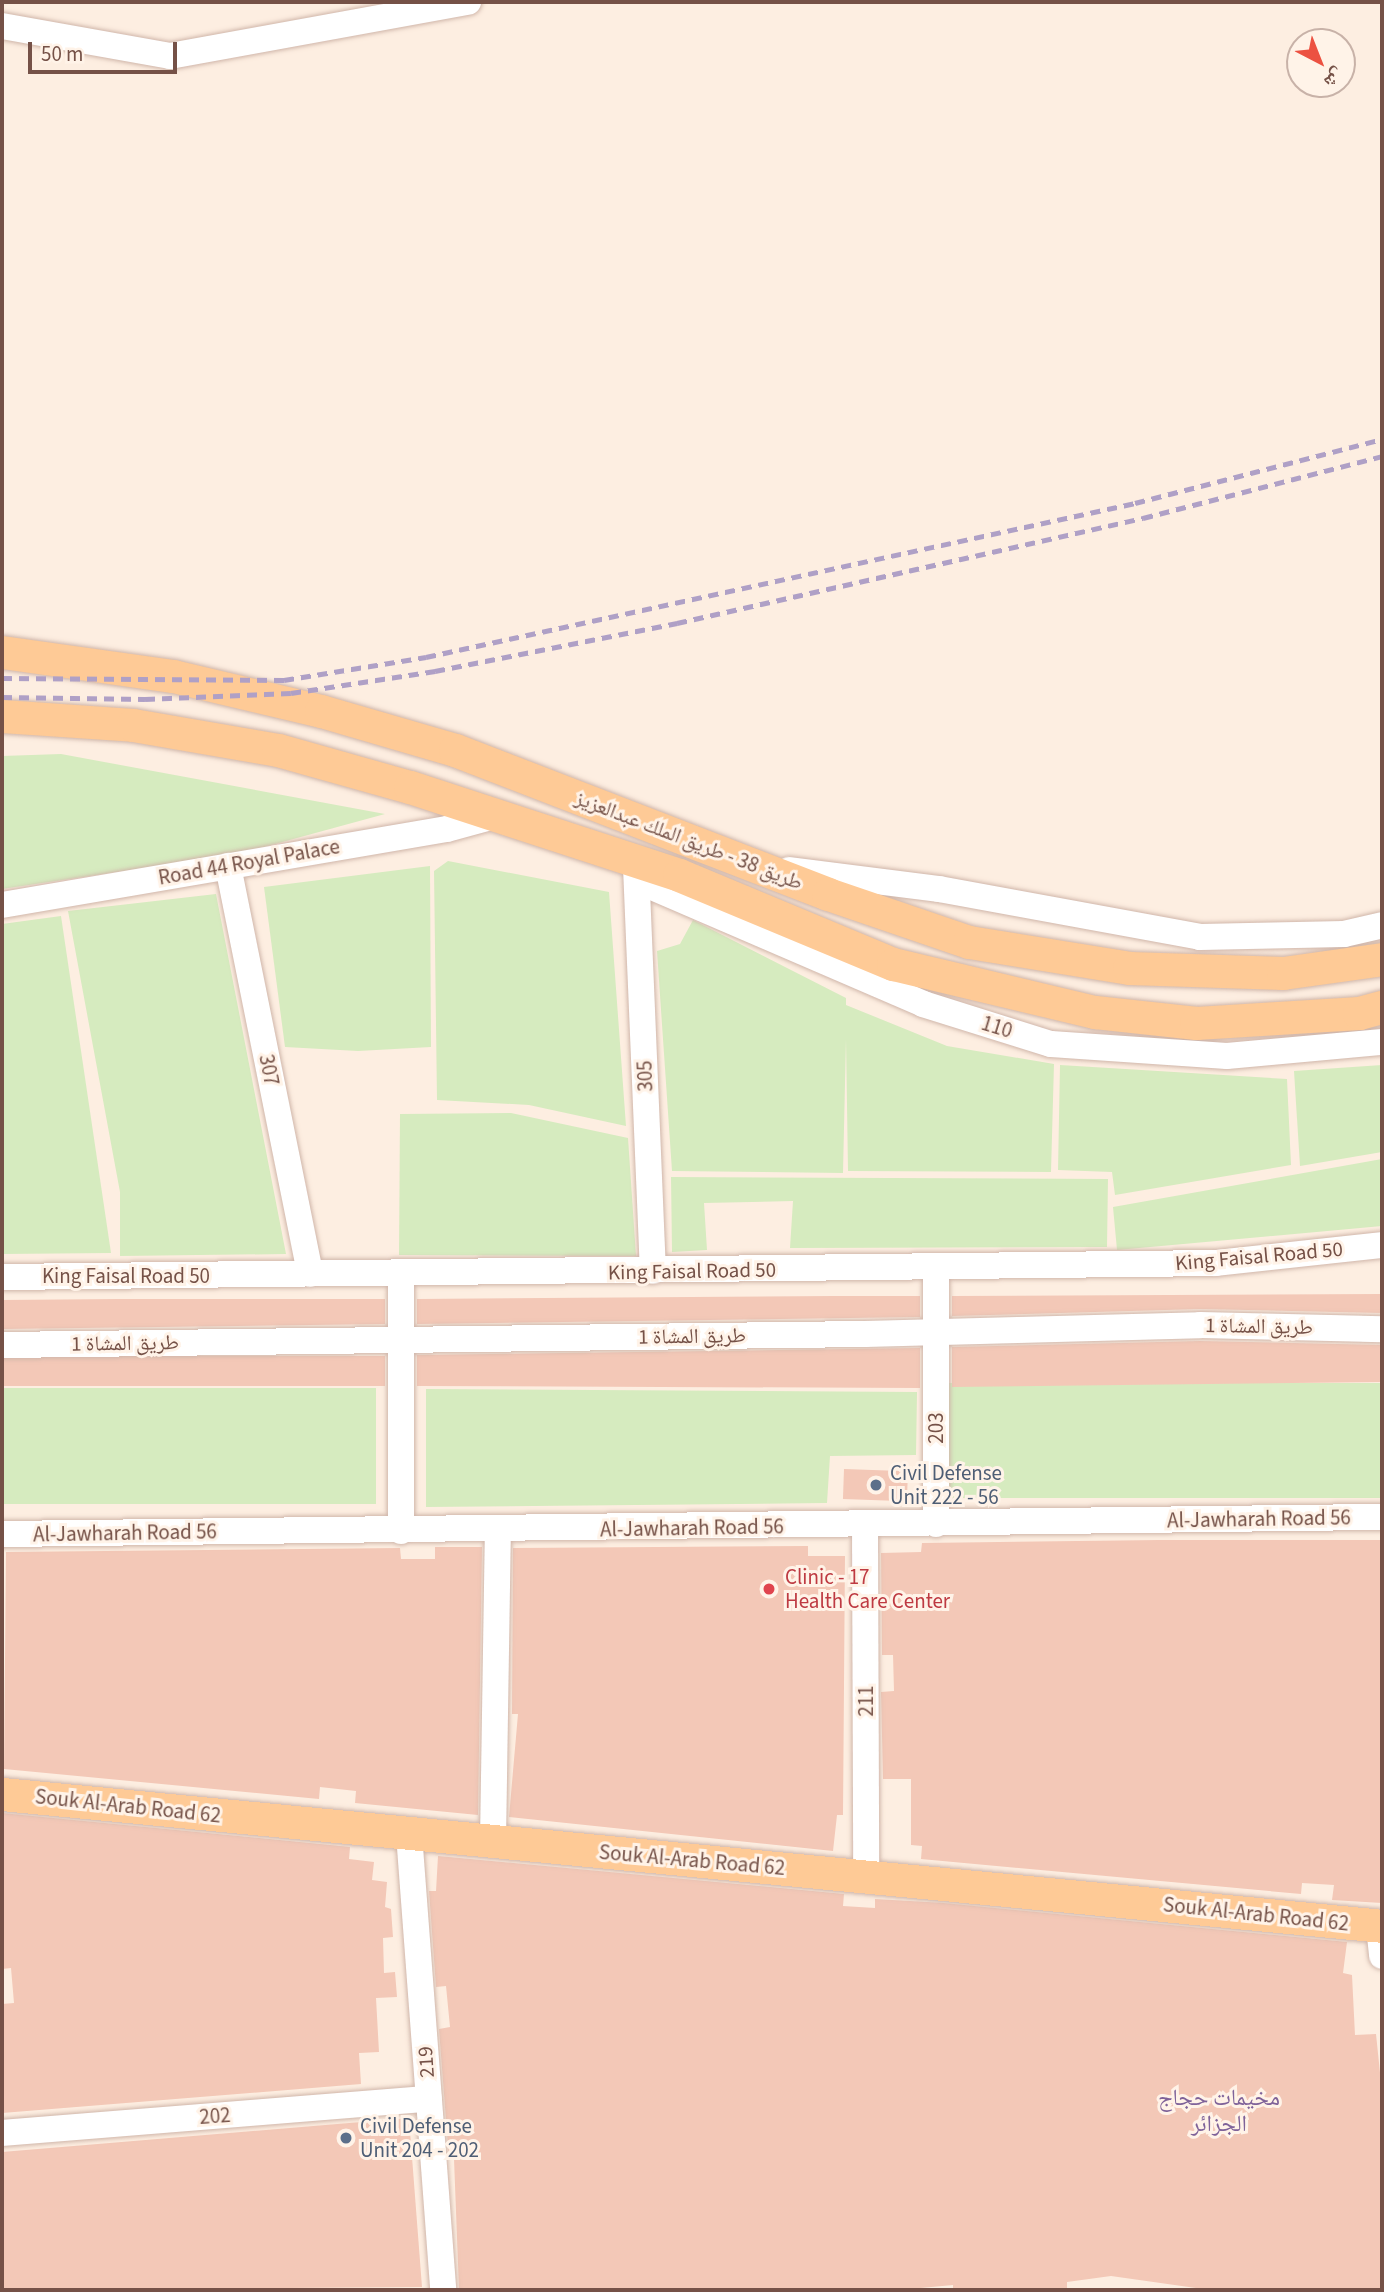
<!DOCTYPE html>
<meta charset="utf-8">
<style>
body{margin:0}
#map{position:relative;width:1384px;height:2292px;overflow:hidden;background:#fdeee1;font-family:"Source Sans 3","Noto Naskh Arabic",sans-serif}
div>[style]{position:absolute}
[style*='--x']{left:calc(var(--x)*1px);top:calc(var(--y)*1px);width:calc(var(--w)*1px);rotate:calc(var(--a)*1deg)}
.green>*{inset:0;background:#d6ebbf;transform-origin:0 0}
.building>*{inset:0;background:#f3c8b7;transform-origin:0 0}
.roads{filter:drop-shadow(0 0 2px #d0b6aa) drop-shadow(0 0 2px #d0b6aa)}
.minor>*{height:26px;margin:-13px;padding:0 13px;transform-origin:13px;border-radius:13px;background:#fff}
.major>*{height:33px;margin:-16.5px;padding:0 16.5px;transform-origin:16.5px;border-radius:16.5px;background:#feca96}
.rail>*{height:5px;margin-top:-2.5px;transform-origin:0;background:repeating-linear-gradient(90deg,#afa0c6 0 10px,transparent 0 17px)}
.dots>*{width:19px;height:19px;translate:-50% -50%;box-sizing:border-box;border:4px solid #fff3e8;border-radius:50%}
span{translate:-50% -50%;white-space:nowrap;text-align:center;line-height:1.15;-webkit-text-stroke:6px #fff3e8;paint-order:stroke}
.street-label{font-size:21px;color:#755147}
.service-label{font-size:21px;color:#4e5e75}
.left{translate:0 -50%;text-align:left}
.health-label{font-size:21px;color:#be3a42}
.neighbourhood-label{font-size:23px;color:#7f6299}
.frame{position:absolute;inset:0;border:4px solid #755147;pointer-events:none}
.north{position:absolute;left:1286px;top:28px;width:70px;height:70px;box-sizing:border-box;background:#fff3e8;border:2px solid #c8b2a8;border-radius:50%;rotate:138deg;font-size:19px;font-weight:700;line-height:28px;text-align:center;color:#755147}
.north::after{content:'';display:block;margin:auto;width:24px;height:32px;background:#ec5141;clip-path:polygon(50% 0,100% 100%,50% 72%,0 100%)}
.scale{position:absolute;left:28px;top:42px;width:149px;height:32px;box-sizing:border-box;border:4px solid #755147;border-top:0;padding-left:9px;font-size:21px;line-height:24px;white-space:nowrap;color:#755147;-webkit-text-stroke:5px #fff3e8;paint-order:stroke}
</style>
<div id="map">
<div class="green">
<i style="clip-path:polygon(61px 754px,385px 814px,238px 854px,2px 889px,2px 756px)"></i>
<i style="clip-path:polygon(448px 861px,609px 892px,626px 1126px,529px 1105px,437px 1100px,434px 871px)"></i>
<i style="clip-path:polygon(430px 866px,431px 1047px,358px 1051px,285px 1047px,264px 887px)"></i>
<i style="clip-path:polygon(216px 894px,286px 1254px,120px 1256px,120px 1192px,68px 911px)"></i>
<i style="clip-path:polygon(61px 916px,111px 1253px,2px 1254px,2px 924px)"></i>
<i style="clip-path:polygon(693px 920px,846px 998px,846px 1005px,947px 1046px,1054px 1064px,1051px 1172px,848px 1171px,846px 1039px,843px 1173px,672px 1171px,657px 951px,680px 944px)"></i>
<i style="clip-path:polygon(1060px 1065px,1287px 1079px,1291px 1165px,1115px 1195px,1112px 1172px,1058px 1170px)"></i>
<i style="clip-path:polygon(1382px 1065px,1382px 1152px,1300px 1166px,1294px 1071px)"></i>
<i style="clip-path:polygon(511px 1113px,628px 1138px,636px 1256px,399px 1255px,400px 1114px)"></i>
<i style="clip-path:polygon(1382px 1159px,1382px 1226px,1117px 1250px,1113px 1207px)"></i>
<i style="clip-path:polygon(671px 1177px,1108px 1179px,1107px 1247px,790px 1248px,793px 1201px,704px 1203px,707px 1250px,672px 1252px)"></i>
<i style="left:1382px;top:1383px;width:115px;height:434px;rotate:90deg"></i>
<i style="left:376px;top:1388px;width:116px;height:374px;rotate:90deg"></i>
<i style="clip-path:polygon(426px 1389px,917px 1392px,916px 1455px,830px 1456px,827px 1503px,426px 1507px)"></i>
</div>
<div class="building">
<i style="clip-path:polygon(1382px 1294px,1382px 1313px,1200px 1309px,952px 1316px,952px 1296px)"></i>
<i style="clip-path:polygon(834px 1296px,920px 1296px,920px 1317px,417px 1324px,417px 1299px)"></i>
<i style="clip-path:polygon(117px 1299px,385px 1299px,385px 1324px,2px 1329px,2px 1300px)"></i>
<i style="clip-path:polygon(1200px 1341px,1382px 1345px,1382px 1382px,952px 1387px,952px 1347px)"></i>
<i style="clip-path:polygon(920px 1348px,920px 1388px,417px 1386px,417px 1355px)"></i>
<i style="left:385px;top:1356px;width:30px;height:383px;rotate:90deg"></i>
<i style="left:844px;top:1469px;width:64px;height:30px;rotate:2deg"></i>
<i style="clip-path:polygon(1159px 1540px,1382px 1540px,1382px 1903px,1332px 1900px,1334px 1885px,1302px 1883px,1301px 1894px,921px 1859px,922px 1846px,911px 1845px,911px 1779px,883px 1779px,881px 1692px,894px 1691px,893px 1655px,882px 1655px,881px 1553px,921px 1552px,922px 1543px)"></i>
<i style="clip-path:polygon(808px 1546px,808px 1556px,845px 1556px,843px 1815px,837px 1815px,833px 1851px,509px 1817px,518px 1714px,512px 1714px,513px 1548px)"></i>
<i style="clip-path:polygon(435px 1547px,482px 1547px,478px 1815px,355px 1803px,356px 1791px,320px 1787px,319px 1799px,4px 1769px,6px 1552px,400px 1548px,401px 1559px,435px 1559px)"></i>
<i style="clip-path:polygon(2px 1813px,350px 1847px,349px 1859px,374px 1862px,372px 1880px,387px 1882px,385px 1907px,391px 1909px,393px 1937px,383px 1938px,384px 1973px,395px 1972px,397px 1997px,376px 1998px,379px 2052px,359px 2053px,361px 2084px,2px 2113px,2px 2004px,14px 2003px,11px 1968px,2px 1969px)"></i>
<i style="clip-path:polygon(438px 1856px,844px 1894px,843px 1906px,875px 1908px,875px 1899px,944px 1903px,1347px 1942px,1343px 1973px,1352px 1975px,1355px 2035px,1376px 2034px,1382px 2092px,1382px 2290px,1210px 2290px,1111px 2276px,1067px 2282px,1067px 2290px,953px 2290px,953px 2285px,899px 2290px,459px 2290px,454px 2159px,449px 2159px,439px 2029px,450px 2027px,446px 1986px,436px 1987px,429px 1891px,436px 1891px)"></i>
<i style="clip-path:polygon(409px 2118px,422px 2287px,2px 2290px,2px 2152px)"></i>
</div>
<div class="roads">
<div class="minor">
<i style="--x:2;--y:26;--w:171;--a:10.1"></i>
<i style="--x:170;--y:56;--w:303;--a:-10.3"></i>
<i style="--x:228;--y:866;--w:416;--a:78.6"></i>
<i style="--x:636;--y:867;--w:404;--a:87.6"></i>
<i style="--x:789;--y:870;--w:151;--a:7.2"></i>
<i style="--x:939;--y:889;--w:265;--a:10.4"></i>
<i style="--x:1200;--y:937;--w:144;--a:-1.2"></i>
<i style="--x:1344;--y:934;--w:39;--a:-13"></i>
<i style="--x:638;--y:881;--w:310;--a:23.3"></i>
<i style="--x:923;--y:1004;--w:134;--a:17.4"></i>
<i style="--x:1051;--y:1044;--w:176;--a:3.9"></i>
<i style="--x:1227;--y:1056;--w:156;--a:-5.2"></i>
<i style="--x:2;--y:905;--w:451;--a:-9.7"></i>
<i style="--x:447;--y:829;--w:50;--a:-15.2"></i>
<i style="--x:936;--y:1267;--w:257;--a:90"></i>
<i style="--x:2;--y:1277;--w:1214;--a:-0.66"></i>
<i style="--x:1216;--y:1263;--w:167;--a:-6.2"></i>
<i style="--x:2;--y:1345;--w:863;--a:-0.73"></i>
<i style="--x:865;--y:1334;--w:335;--a:-1.5"></i>
<i style="--x:1200;--y:1325;--w:182;--a:1.3"></i>
<i style="--x:865;--y:1526;--w:350;--a:89.8"></i>
<i style="--x:401;--y:1531;--w:258;--a:-90"></i>
<i style="--x:2;--y:1534;--w:1380;--a:-0.71"></i>
<i style="--x:409;--y:1834;--w:457;--a:85.7"></i>
<i style="--x:493;--y:1841;--w:311;--a:-89.1"></i>
<i style="--x:1379;--y:1926;--w:30;--a:84"></i>
<i style="--x:2;--y:2133;--w:428;--a:-4.6"></i>
</div>
<div class="major">
<i style="--x:2;--y:652;--w:173;--a:8"></i>
<i style="--x:173;--y:676;--w:152;--a:13.3"></i>
<i style="--x:321;--y:711;--w:140;--a:16.2"></i>
<i style="--x:455;--y:750;--w:400;--a:21.1"></i>
<i style="--x:828;--y:894;--w:149;--a:18.8"></i>
<i style="--x:969;--y:942;--w:162;--a:9.2"></i>
<i style="--x:1129;--y:968;--w:154;--a:1.9"></i>
<i style="--x:1283;--y:973;--w:100;--a:-8"></i>
<i style="--x:2;--y:716;--w:131;--a:3.9"></i>
<i style="--x:133;--y:725;--w:147;--a:9.8"></i>
<i style="--x:278;--y:750;--w:137;--a:15.7"></i>
<i style="--x:410;--y:787;--w:283;--a:18.1"></i>
<i style="--x:679;--y:875;--w:232;--a:22.6"></i>
<i style="--x:893;--y:964;--w:208;--a:13.4"></i>
<i style="--x:1095;--y:1012;--w:102;--a:6.2"></i>
<i style="--x:1196;--y:1023;--w:163;--a:-3.5"></i>
<i style="--x:1359;--y:1013;--w:24;--a:-15"></i>
<i style="--x:2;--y:1794;--w:1386;--a:5.46"></i>
</div>
</div>
<div class="rail">
<i style="--x:2;--y:678;--w:282;--a:0.4"></i>
<i style="--x:284;--y:680;--w:144;--a:-9.2"></i>
<i style="--x:426;--y:657;--w:726;--a:-12.25"></i>
<i style="--x:1135;--y:503;--w:255;--a:-14.5"></i>
<i style="--x:2;--y:697;--w:143;--a:0.8"></i>
<i style="--x:145;--y:699;--w:146;--a:-2.4"></i>
<i style="--x:291;--y:693;--w:146;--a:-8.7"></i>
<i style="--x:435;--y:671;--w:247;--a:-11.2"></i>
<i style="--x:677;--y:623;--w:478;--a:-12.7"></i>
<i style="--x:1143;--y:518;--w:247;--a:-14.5"></i>
</div>
<div class="dots">
<i style="left:876px;top:1485px;background:#5c6f8a"></i>
<i style="left:769px;top:1589px;background:#e0444e"></i>
<i style="left:346px;top:2138px;background:#5c6f8a"></i>
</div>
<div class="street-label">
<span style="left:689px;top:840px;rotate:21deg">طريق 38 - طريق الملك عبدالعزيز</span>
<span style="left:249px;top:862px;rotate:-10deg">Road 44 Royal Palace</span>
<span style="left:997px;top:1027px;rotate:17deg">110</span>
<span style="left:269px;top:1070px;rotate:79deg">307</span>
<span style="left:645px;top:1076px;rotate:-92deg">305</span>
<span style="left:1259px;top:1256px;rotate:-5deg">King Faisal Road 50</span>
<span style="left:692px;top:1271px;rotate:-1deg">King Faisal Road 50</span>
<span style="left:126px;top:1276px">King Faisal Road 50</span>
<span style="left:1259px;top:1326px;rotate:1deg">طريق المشاة 1</span>
<span style="left:692px;top:1336px;rotate:-1deg">طريق المشاة 1</span>
<span style="left:125px;top:1343px;rotate:-1deg">طريق المشاة 1</span>
<span style="left:936px;top:1428px;rotate:-90deg">203</span>
<span style="left:1259px;top:1519px;rotate:-1deg">Al-Jawharah Road 56</span>
<span style="left:692px;top:1528px;rotate:-1deg">Al-Jawharah Road 56</span>
<span style="left:125px;top:1533px;rotate:-1deg">Al-Jawharah Road 56</span>
<span style="left:866px;top:1701px;rotate:-90deg">211</span>
<span style="left:128px;top:1806px;rotate:6deg">Souk Al-Arab Road 62</span>
<span style="left:692px;top:1860px;rotate:5deg">Souk Al-Arab Road 62</span>
<span style="left:1256px;top:1914px;rotate:6deg">Souk Al-Arab Road 62</span>
<span style="left:426px;top:2062px;rotate:-94deg">219</span>
<span style="left:215px;top:2116px;rotate:-4deg">202</span>
</div>
<div class="service-label">
<span class="left" style="left:890px;top:1485px">Civil Defense<br>Unit 222 - 56</span>
<span class="left" style="left:360px;top:2138px">Civil Defense<br>Unit 204 - 202</span>
</div>
<div class="health-label">
<span class="left" style="left:785px;top:1589px">Clinic - 17<br>Health Care Center</span>
</div>
<div class="neighbourhood-label">
<span style="left:1219px;top:2111px">مخيمات حجاج<br>الجزائر</span>
</div>
<div class="frame"></div>
<div class="north">ش</div>
<div class="scale">50 m</div>
</div>
